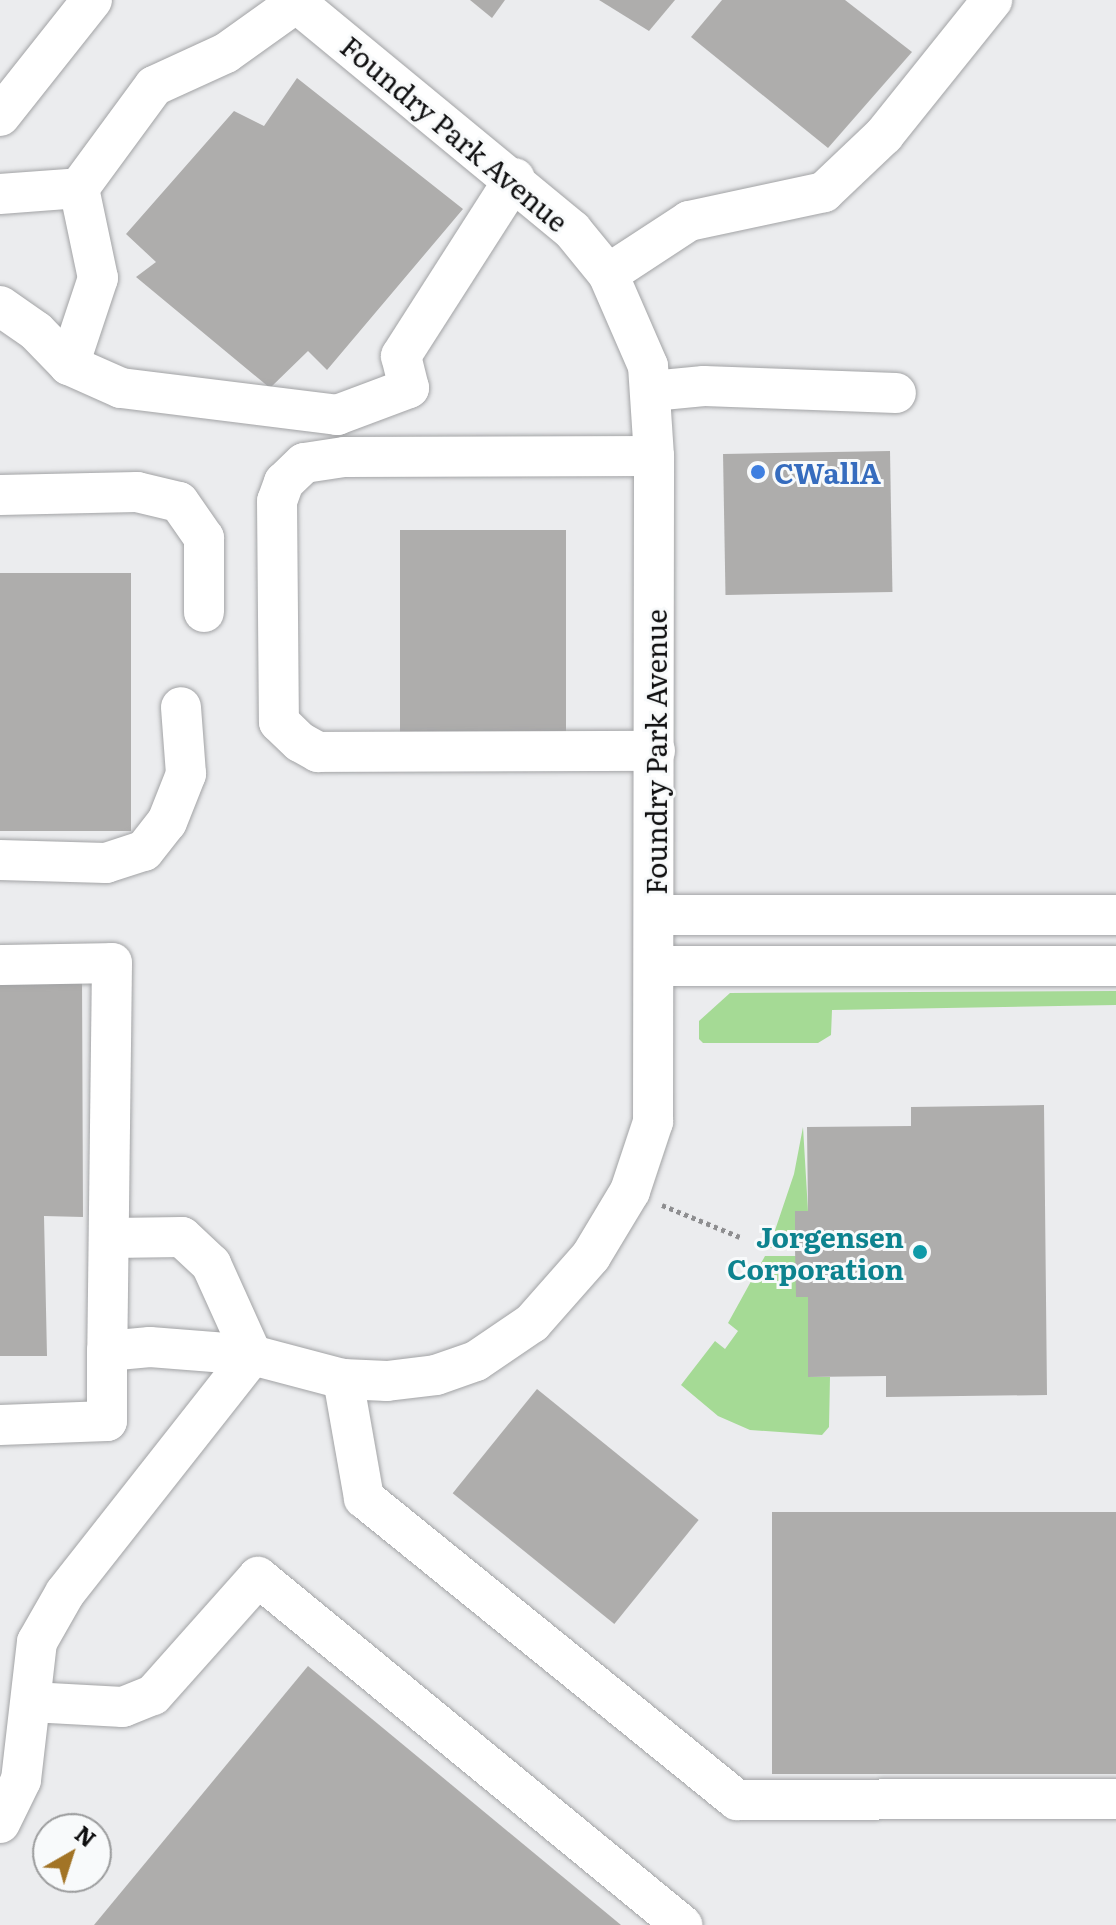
<!DOCTYPE html>
<style>
body{margin:0}
#map{position:relative;width:1116px;height:1925px;overflow:hidden;background:#ebecee;font-family:Literata,serif}
div>[style]{position:absolute}
[style*='--x']{left:calc(var(--x)*1px);top:calc(var(--y)*1px);width:calc(var(--w)*1px);rotate:calc(var(--a)*1deg)}
.green>*{inset:0;background:#a5da95}
.building>*{inset:0;background:#aeadac;transform-origin:0 0}
.path>*{height:5px;margin-top:-2.5px;transform-origin:0;background:repeating-linear-gradient(90deg,#8e8e90 0 4px,transparent 0 8px)}
.roads{filter:drop-shadow(0 0 2px #a2a3a5) drop-shadow(0 0 2px #a2a3a5)}
.minor>*{height:40px;margin:-20px;padding:0 20px;transform-origin:20px;border-radius:20px;background:#fff}
.dots>*{width:22px;height:22px;translate:-50% -50%;box-sizing:border-box;border:4px solid #f8fafb;border-radius:50%}
span{translate:-50% -50%;white-space:nowrap;text-align:center;line-height:1.15;-webkit-text-stroke:6px #f8fafb;paint-order:stroke}
.street-label{font-size:28px;color:#0f0f10}
.shop-label{font-size:28px;color:#366cbe;font-weight:700}
.left{translate:0 -50%;text-align:left}
.culture-label{font-size:28px;color:#0d838f;font-weight:700}
.right{translate:-100% -50%;text-align:right}
.north{position:absolute;left:32px;top:1813px;width:80px;height:80px;box-sizing:border-box;background:#f8fafb;border:2px solid #9b9c9d;border-radius:50%;rotate:39deg;font-size:22px;font-weight:700;line-height:32px;text-align:center;color:#0f0f10}
.north::after{content:'';display:block;margin:auto;width:28px;height:36px;background:#a27426;clip-path:polygon(50% 0,100% 100%,50% 72%,0 100%)}
</style>
<div id="map">
<div class="green">
<i style="clip-path:polygon(1116px 991px,1116px 1005px,832px 1010px,831px 1035px,818px 1043px,703px 1043px,699px 1039px,699px 1021px,730px 993px)"></i>
<i style="clip-path:polygon(803px 1127px,808px 1211px,795px 1211px,795px 1247px,769px 1248px,794px 1174px)"></i>
<i style="clip-path:polygon(765px 1256px,796px 1256px,796px 1297px,808px 1297px,808px 1377px,830px 1377px,829px 1427px,822px 1435px,750px 1430px,718px 1416px,681px 1385px,715px 1341px,725px 1349px,738px 1331px,728px 1323px)"></i>
</div>
<div class="building">
<i style="clip-path:polygon(470px 0,505px 0,492px 18px)"></i>
<i style="clip-path:polygon(599px 0,675px 0,649px 31px)"></i>
<i style="clip-path:polygon(722px 0,845px 0,912px 52px,828px 148px,691px 37px)"></i>
<i style="clip-path:polygon(297px 78px,463px 209px,327px 370px,308px 351px,270px 388px,136px 277px,156px 262px,126px 234px,234px 111px,264px 126px)"></i>
<i style="left:890px;top:451px;width:141px;height:167px;rotate:89deg"></i>
<i style="left:400px;top:530px;width:166px;height:205px"></i>
<i style="left:0;top:573px;width:131px;height:258px"></i>
<i style="clip-path:polygon(0 973px,82px 973px,83px 1217px,44px 1216px,47px 1356px,0 1356px)"></i>
<i style="clip-path:polygon(1044px 1105px,1047px 1395px,886px 1397px,886px 1376px,808px 1377px,808px 1297px,796px 1297px,795px 1247px,795px 1211px,808px 1211px,807px 1127px,911px 1126px,911px 1107px)"></i>
<i style="left:537px;top:1389px;width:208px;height:134px;rotate:39deg"></i>
<i style="left:1116px;top:1512px;width:262px;height:344px;rotate:90deg"></i>
<i style="clip-path:polygon(308px 1666px,621px 1925px,94px 1925px)"></i>
</div>
<div class="path">
<i style="--x:662;--y:1205;--w:84;--a:22.3"></i>
</div>
<div class="roads">
<div class="minor">
<i style="--x:296;--y:3;--w:86;--a:144.5"></i>
<i style="--x:226;--y:53;--w:79;--a:155.4"></i>
<i style="--x:154;--y:86;--w:127;--a:126.3"></i>
<i style="--x:79;--y:188;--w:92;--a:78.1"></i>
<i style="--x:98;--y:278;--w:92;--a:108.4"></i>
<i style="--x:69;--y:365;--w:57;--a:23.9"></i>
<i style="--x:121;--y:388;--w:218;--a:7.1"></i>
<i style="--x:337;--y:415;--w:77;--a:-20.6"></i>
<i style="--x:409;--y:388;--w:33;--a:-104"></i>
<i style="--x:401;--y:356;--w:211;--a:-57.4"></i>
<i style="--x:0;--y:116;--w:148;--a:-51.6"></i>
<i style="--x:0;--y:194;--w:79;--a:-4.3"></i>
<i style="--x:608;--y:274;--w:97;--a:-33.2"></i>
<i style="--x:689;--y:221;--w:138;--a:-12.1"></i>
<i style="--x:824;--y:192;--w:83;--a:-43.5"></i>
<i style="--x:884;--y:135;--w:173;--a:-51.3"></i>
<i style="--x:0;--y:306;--w:44;--a:34.8"></i>
<i style="--x:36;--y:331;--w:47;--a:45.9"></i>
<i style="--x:652;--y:391;--w:52;--a:-5.5"></i>
<i style="--x:704;--y:386;--w:192;--a:2.1"></i>
<i style="--x:654;--y:456;--w:310;--a:179.8"></i>
<i style="--x:344;--y:457;--w:40;--a:171.5"></i>
<i style="--x:304;--y:463;--w:28;--a:136"></i>
<i style="--x:284;--y:482;--w:20;--a:110"></i>
<i style="--x:277;--y:501;--w:221;--a:89.5"></i>
<i style="--x:279;--y:722;--w:29;--a:44"></i>
<i style="--x:300;--y:742;--w:21;--a:29"></i>
<i style="--x:318;--y:752;--w:337;--a:-0.2"></i>
<i style="--x:0;--y:495;--w:137;--a:-1.3"></i>
<i style="--x:137;--y:492;--w:43;--a:13.4"></i>
<i style="--x:179;--y:502;--w:44;--a:55.2"></i>
<i style="--x:204;--y:538;--w:74;--a:90"></i>
<i style="--x:0;--y:860;--w:106;--a:1.6"></i>
<i style="--x:106;--y:863;--w:40;--a:-18"></i>
<i style="--x:144;--y:851;--w:37;--a:-52"></i>
<i style="--x:167;--y:822;--w:52;--a:-68.4"></i>
<i style="--x:186;--y:774;--w:67;--a:-94.3"></i>
<i style="--x:656;--y:915;--w:460;--a:0"></i>
<i style="--x:0;--y:965;--w:112;--a:-1"></i>
<i style="--x:112;--y:963;--w:388;--a:90.7"></i>
<i style="--x:656;--y:966;--w:460;--a:0"></i>
<i style="--x:112;--y:1238;--w:70;--a:-0.8"></i>
<i style="--x:182;--y:1237;--w:40;--a:43"></i>
<i style="--x:211;--y:1264;--w:100;--a:65.7"></i>
<i style="--x:343;--y:1379;--w:121;--a:80"></i>
<i style="--x:364;--y:1498;--w:480;--a:39"></i>
<i style="--x:737;--y:1800;--w:379;--a:-0.2"></i>
<i style="--x:0;--y:1425;--w:107;--a:-2.1"></i>
<i style="--x:107;--y:1421;--w:70;--a:-90"></i>
<i style="--x:107;--y:1351;--w:43;--a:-5.3"></i>
<i style="--x:150;--y:1347;--w:102;--a:4.5"></i>
<i style="--x:252;--y:1355;--w:94;--a:14.8"></i>
<i style="--x:343;--y:1379;--w:44;--a:2.6"></i>
<i style="--x:387;--y:1381;--w:49;--a:-7"></i>
<i style="--x:436;--y:1375;--w:42;--a:-19.3"></i>
<i style="--x:476;--y:1361;--w:68;--a:-34.2"></i>
<i style="--x:532;--y:1323;--w:89;--a:-48.6"></i>
<i style="--x:591;--y:1256;--w:76;--a:-59"></i>
<i style="--x:630;--y:1191;--w:73;--a:-71.6"></i>
<i style="--x:653;--y:1122;--w:666;--a:-89.91"></i>
<i style="--x:654;--y:456;--w:90;--a:-93.8"></i>
<i style="--x:648;--y:366;--w:100;--a:-113.5"></i>
<i style="--x:608;--y:274;--w:57;--a:-129.3"></i>
<i style="--x:572;--y:230;--w:362;--a:-140.5"></i>
<i style="--x:31;--y:1702;--w:92;--a:3.1"></i>
<i style="--x:123;--y:1707;--w:32;--a:-22"></i>
<i style="--x:153;--y:1695;--w:158;--a:-48.3"></i>
<i style="--x:258;--y:1577;--w:549;--a:39.38"></i>
<i style="--x:0;--y:1823;--w:48;--a:-64"></i>
<i style="--x:21;--y:1780;--w:139;--a:-83.4"></i>
<i style="--x:37;--y:1642;--w:56;--a:-60.3"></i>
<i style="--x:65;--y:1593;--w:303;--a:-51.8"></i>
</div>
</div>
<div class="dots">
<i style="left:758px;top:472px;background:#3f7fe0"></i>
<i style="left:920px;top:1252px;background:#0f9aa8"></i>
</div>
<div class="street-label">
<span style="left:455px;top:133px;rotate:40deg">Foundry Park Avenue</span>
<span style="left:655px;top:752px;rotate:-90deg">Foundry Park Avenue</span>
</div>
<div class="shop-label">
<span class="left" style="left:774px;top:472px">CWallA</span>
</div>
<div class="culture-label">
<span class="right" style="left:904px;top:1252px">Jorgensen<br>Corporation</span>
</div>
<div class="north">N</div>
</div>
